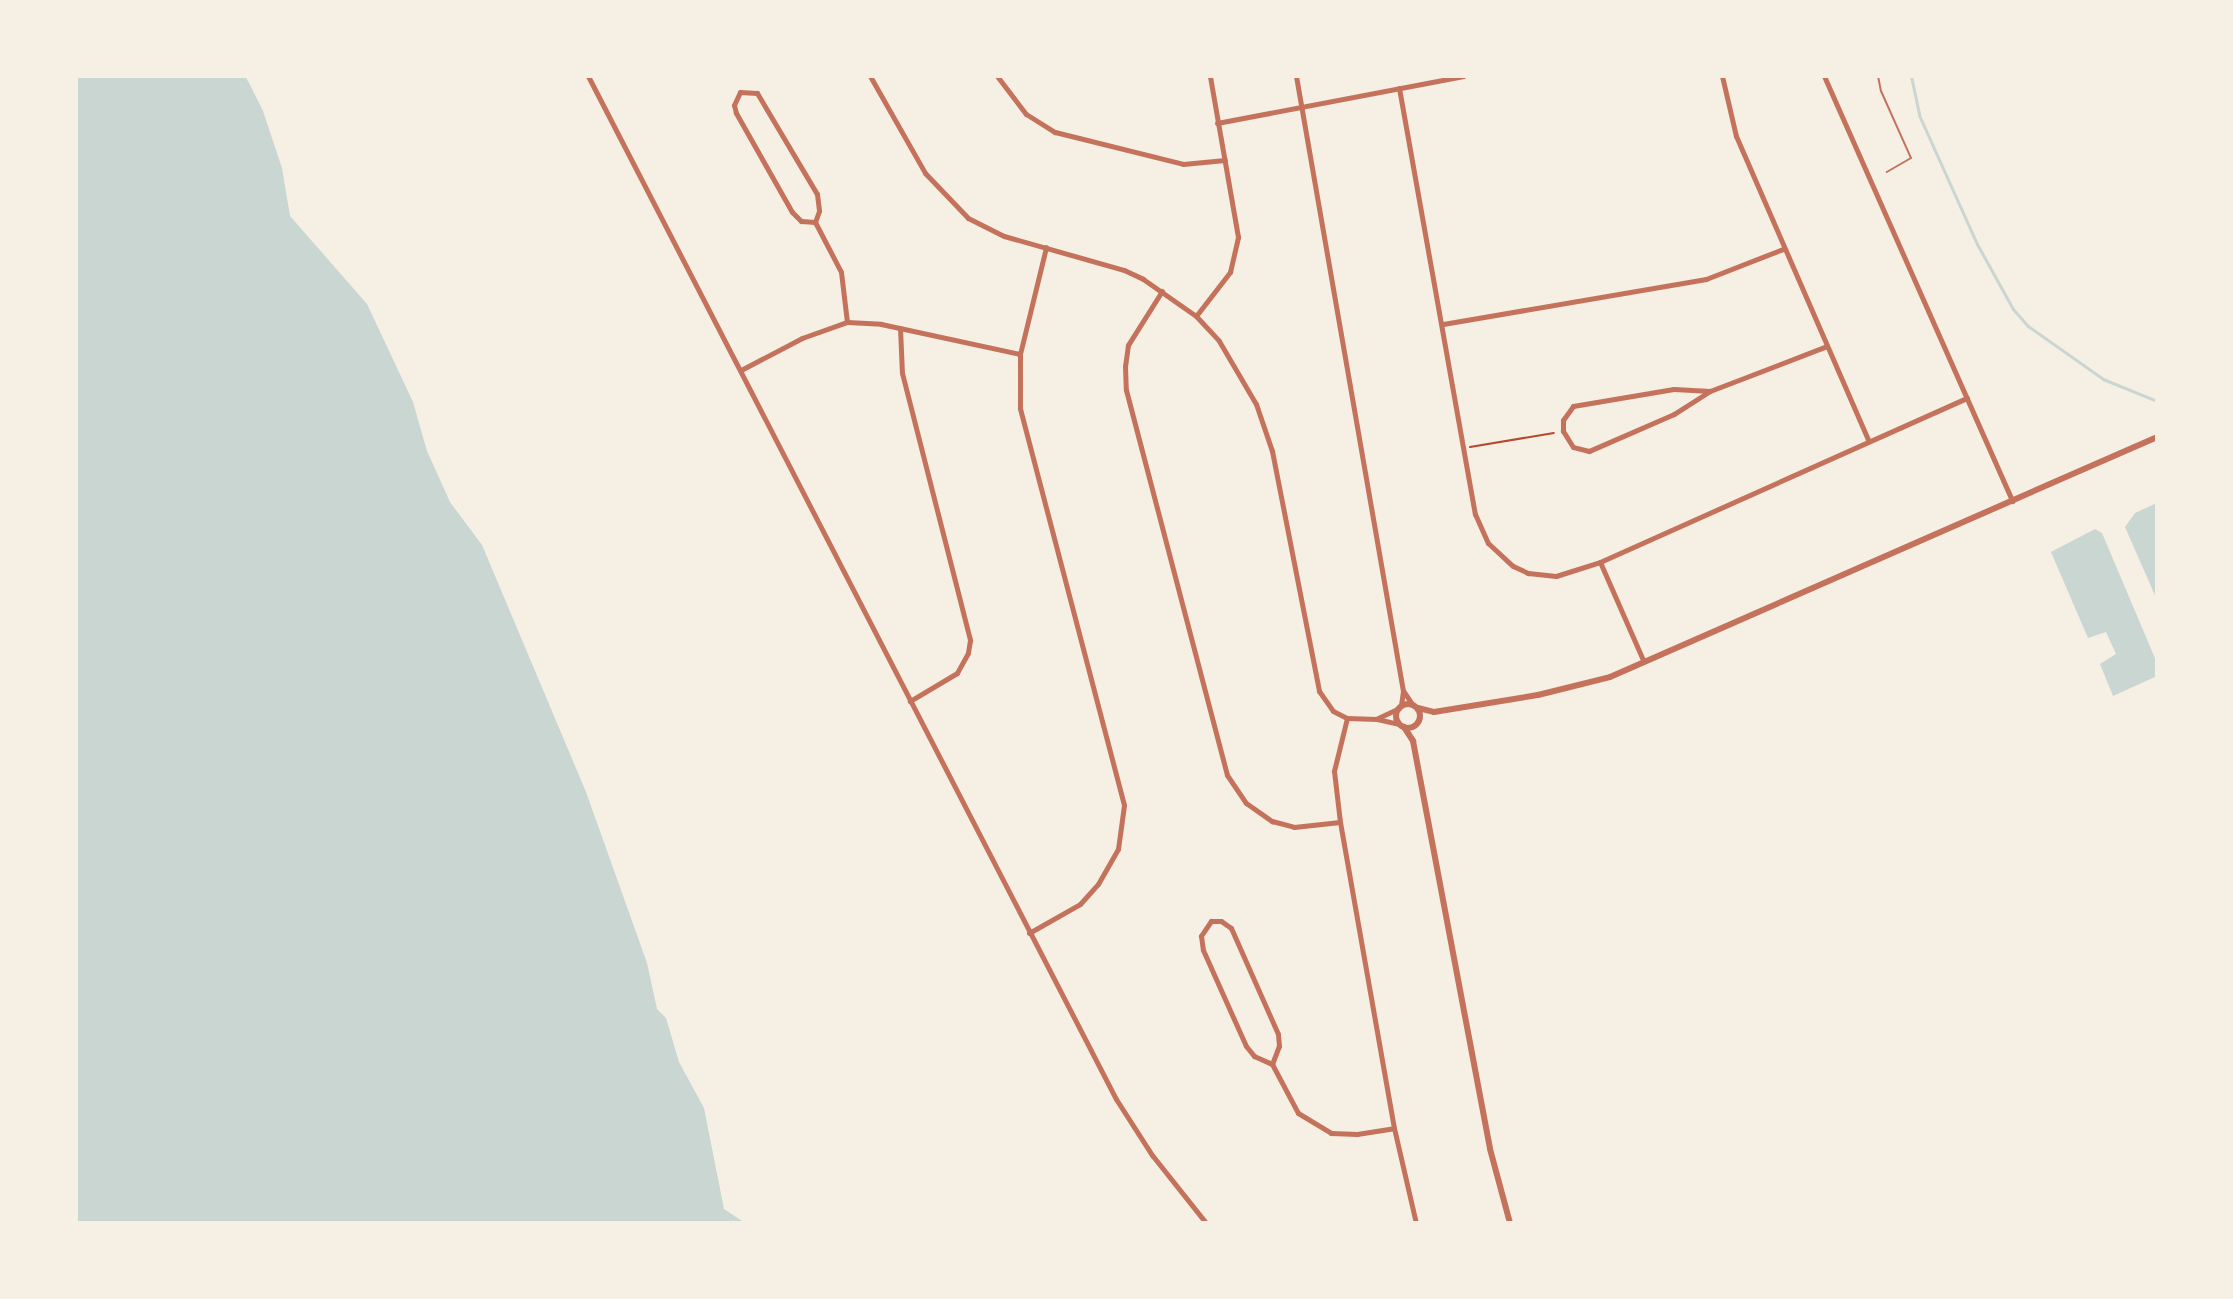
<!DOCTYPE html>
<style>
body{margin:0}
#map{position:relative;width:2233px;height:1299px;overflow:hidden;background:#f6efe4;font-family:Overpass,sans-serif}
div>[style]{position:absolute}
[style*='--x']{left:calc(var(--x)*1px);top:calc(var(--y)*1px);width:calc(var(--w)*1px);rotate:calc(var(--a)*1deg)}
.water>*{inset:0;background:#c9d6d2}
.stream>*{height:3px;margin:-1.5px;padding:0 1.5px;transform-origin:1.5px;border-radius:1.5px;background:#c9d6d2}
.path>*{height:2px;margin:-1px;padding:0 1px;transform-origin:1px;border-radius:1px;background:#b5482f}
.service>*{height:2px;margin:-1px;padding:0 1px;transform-origin:1px;border-radius:1px;background:#c5725c}
.minor>*{height:5px;margin:-2.5px;padding:0 2.5px;transform-origin:2.5px;border-radius:2.5px;background:#c5725c}
.tertiary>*{height:6px;margin:-3px;padding:0 3px;transform-origin:3px;border-radius:3px;background:#c5725c}
.tertiary>.ring{margin:-3px;padding:0;box-sizing:content-box;background:none;border:6px solid #c5725c;border-radius:50%}
span{translate:-50% -50%;white-space:nowrap;text-align:center;line-height:1.15;-webkit-text-stroke:8px #f6efe4;paint-order:stroke}
.frame{position:absolute;inset:0;border:78px solid #f6efe4;pointer-events:none}
</style>
<div id="map">
<div class="water">
<i style="clip-path:polygon(76px 76px,245px 76px,249px 83px,263px 111px,282px 168px,290px 216px,367px 304px,413px 402px,427px 451px,450px 502px,482px 545px,586px 792px,647px 963px,657px 1009px,666px 1018px,679px 1062px,704px 1108px,724px 1209px,745px 1223px,76px 1223px)"></i>
<i style="clip-path:polygon(2157px 503px,2157px 600px,2125px 527px,2135px 513px)"></i>
<i style="clip-path:polygon(2095px 529px,2102px 533px,2157px 663px,2157px 676px,2113px 696px,2100px 664px,2116px 654px,2106px 632px,2088px 638px,2051px 552px)"></i>
</div>
<div class="stream">
<i style="--x:1911;--y:76;--w:40;--a:78"></i>
<i style="--x:1919;--y:115;--w:141;--a:65.8"></i>
<i style="--x:1977;--y:244;--w:74;--a:61"></i>
<i style="--x:2013;--y:309;--w:23;--a:49"></i>
<i style="--x:2028;--y:326;--w:92;--a:35.2"></i>
<i style="--x:2103;--y:379;--w:58;--a:22.2"></i>
</div>
<div class="path">
<i style="--x:1470;--y:447;--w:85;--a:-9.5"></i>
</div>
<div class="service">
<i style="--x:1878;--y:76;--w:15;--a:79"></i>
<i style="--x:1881;--y:91;--w:73;--a:65.9"></i>
<i style="--x:1911;--y:158;--w:28;--a:150"></i>
</div>
<div class="minor">
<i style="--x:588;--y:76;--w:1151;--a:62.7"></i>
<i style="--x:1116;--y:1099;--w:67;--a:57.3"></i>
<i style="--x:1152;--y:1155;--w:87;--a:51.5"></i>
<i style="--x:870;--y:76;--w:112;--a:60.4"></i>
<i style="--x:925;--y:173;--w:62;--a:46.3"></i>
<i style="--x:968;--y:218;--w:40;--a:26.6"></i>
<i style="--x:1004;--y:236;--w:125;--a:15.8"></i>
<i style="--x:1124;--y:270;--w:21;--a:25"></i>
<i style="--x:1143;--y:279;--w:65;--a:34.9"></i>
<i style="--x:1196;--y:316;--w:34;--a:47"></i>
<i style="--x:1219;--y:341;--w:73;--a:59.6"></i>
<i style="--x:1256;--y:404;--w:50;--a:71.2"></i>
<i style="--x:1272;--y:451;--w:245;--a:78.9"></i>
<i style="--x:1319;--y:691;--w:24;--a:55"></i>
<i style="--x:1333;--y:711;--w:16;--a:27"></i>
<i style="--x:1347;--y:718;--w:30;--a:2"></i>
<i style="--x:1377;--y:719;--w:23;--a:13"></i>
<i style="--x:997;--y:76;--w:48;--a:52.7"></i>
<i style="--x:1026;--y:114;--w:34;--a:32"></i>
<i style="--x:1055;--y:132;--w:132;--a:14"></i>
<i style="--x:1183;--y:164;--w:42;--a:-5.4"></i>
<i style="--x:1296;--y:76;--w:624;--a:80.13"></i>
<i style="--x:1403;--y:691;--w:15;--a:98"></i>
<i style="--x:1722;--y:76;--w:62;--a:76.9"></i>
<i style="--x:1736;--y:136;--w:331;--a:66.5"></i>
<i style="--x:1824;--y:76;--w:465;--a:66.1"></i>
<i style="--x:1399;--y:88;--w:433;--a:79.9"></i>
<i style="--x:1475;--y:514;--w:32;--a:66"></i>
<i style="--x:1488;--y:543;--w:34;--a:43"></i>
<i style="--x:1513;--y:566;--w:17;--a:25"></i>
<i style="--x:1528;--y:573;--w:28;--a:6"></i>
<i style="--x:1556;--y:576;--w:46;--a:-17.7"></i>
<i style="--x:1600;--y:562;--w:402;--a:-24.1"></i>
<i style="--x:1217;--y:123;--w:251;--a:-10.8"></i>
<i style="--x:815;--y:222;--w:14;--a:-176"></i>
<i style="--x:801;--y:221;--w:13;--a:-135"></i>
<i style="--x:792;--y:212;--w:114;--a:-119.5"></i>
<i style="--x:736;--y:113;--w:8;--a:-104"></i>
<i style="--x:734;--y:105;--w:14;--a:-65"></i>
<i style="--x:740;--y:92;--w:17;--a:3"></i>
<i style="--x:757;--y:93;--w:117;--a:59.3"></i>
<i style="--x:817;--y:194;--w:17;--a:83"></i>
<i style="--x:819;--y:211;--w:12;--a:110"></i>
<i style="--x:815;--y:222;--w:56;--a:62.5"></i>
<i style="--x:841;--y:272;--w:50;--a:83.2"></i>
<i style="--x:1162;--y:291;--w:64;--a:122.2"></i>
<i style="--x:1128;--y:345;--w:21;--a:98"></i>
<i style="--x:1125;--y:366;--w:24;--a:88"></i>
<i style="--x:1126;--y:390;--w:398;--a:75.3"></i>
<i style="--x:1227;--y:775;--w:34;--a:56"></i>
<i style="--x:1246;--y:803;--w:32;--a:35"></i>
<i style="--x:1272;--y:821;--w:23;--a:15"></i>
<i style="--x:1294;--y:827;--w:46;--a:-6.2"></i>
<i style="--x:1196;--y:316;--w:56;--a:-52.3"></i>
<i style="--x:1230;--y:272;--w:36;--a:-77"></i>
<i style="--x:1238;--y:237;--w:163;--a:-99.9"></i>
<i style="--x:1443;--y:324;--w:267;--a:-9.7"></i>
<i style="--x:1706;--y:279;--w:83;--a:-21.3"></i>
<i style="--x:900;--y:328;--w:45;--a:87.5"></i>
<i style="--x:902;--y:373;--w:276;--a:75.7"></i>
<i style="--x:970;--y:640;--w:13;--a:99"></i>
<i style="--x:968;--y:653;--w:23;--a:119"></i>
<i style="--x:957;--y:673;--w:55;--a:149.2"></i>
<i style="--x:741;--y:370;--w:69;--a:-27.7"></i>
<i style="--x:802;--y:338;--w:48;--a:-19.6"></i>
<i style="--x:847;--y:322;--w:34;--a:3"></i>
<i style="--x:881;--y:324;--w:142;--a:12.2"></i>
<i style="--x:1674;--y:389;--w:36;--a:3"></i>
<i style="--x:1710;--y:391;--w:43;--a:147.4"></i>
<i style="--x:1674;--y:414;--w:93;--a:156.5"></i>
<i style="--x:1589;--y:451;--w:16;--a:-166"></i>
<i style="--x:1573;--y:447;--w:19;--a:-122"></i>
<i style="--x:1563;--y:431;--w:11;--a:-90"></i>
<i style="--x:1563;--y:420;--w:17;--a:-54"></i>
<i style="--x:1573;--y:406;--w:102;--a:-9.6"></i>
<i style="--x:1710;--y:391;--w:125;--a:-21"></i>
<i style="--x:1600;--y:562;--w:109;--a:66.3"></i>
<i style="--x:1404;--y:692;--w:14;--a:56"></i>
<i style="--x:1347;--y:718;--w:55;--a:103.8"></i>
<i style="--x:1334;--y:771;--w:51;--a:83.3"></i>
<i style="--x:1340;--y:822;--w:311;--a:80"></i>
<i style="--x:1394;--y:1128;--w:98;--a:77"></i>
<i style="--x:1378;--y:718;--w:23;--a:-25"></i>
<i style="--x:1029;--y:933;--w:59;--a:-29.6"></i>
<i style="--x:1080;--y:904;--w:27;--a:-48"></i>
<i style="--x:1098;--y:884;--w:40;--a:-60.3"></i>
<i style="--x:1118;--y:849;--w:44;--a:-82.2"></i>
<i style="--x:1124;--y:805;--w:410;--a:-104.7"></i>
<i style="--x:1020;--y:408;--w:54;--a:-90"></i>
<i style="--x:1020;--y:354;--w:110;--a:-76.3"></i>
<i style="--x:1272;--y:1064;--w:19;--a:-69"></i>
<i style="--x:1279;--y:1046;--w:12;--a:-95"></i>
<i style="--x:1278;--y:1034;--w:116;--a:-113.9"></i>
<i style="--x:1231;--y:928;--w:12;--a:-145"></i>
<i style="--x:1221;--y:921;--w:10;--a:180"></i>
<i style="--x:1211;--y:921;--w:18;--a:124"></i>
<i style="--x:1201;--y:936;--w:14;--a:82"></i>
<i style="--x:1203;--y:950;--w:105;--a:65.9"></i>
<i style="--x:1246;--y:1046;--w:13;--a:51"></i>
<i style="--x:1254;--y:1056;--w:20;--a:24"></i>
<i style="--x:1272;--y:1064;--w:55;--a:62"></i>
<i style="--x:1298;--y:1113;--w:39;--a:31"></i>
<i style="--x:1331;--y:1133;--w:26;--a:2"></i>
<i style="--x:1357;--y:1134;--w:37;--a:-9"></i>
</div>
<div class="tertiary">
<i class="ring" style="left:1396px;top:704px;width:18px;height:18px"></i>
<i style="--x:1418;--y:708;--w:16;--a:14"></i>
<i style="--x:1434;--y:712;--w:105;--a:-9.3"></i>
<i style="--x:1538;--y:695;--w:74;--a:-14"></i>
<i style="--x:1610;--y:677;--w:597;--a:-23.69"></i>
<i style="--x:1404;--y:727;--w:17;--a:57"></i>
<i style="--x:1413;--y:741;--w:415;--a:79.3"></i>
<i style="--x:1490;--y:1149;--w:77;--a:74.9"></i>
</div>
<div class="frame"></div>
</div>
